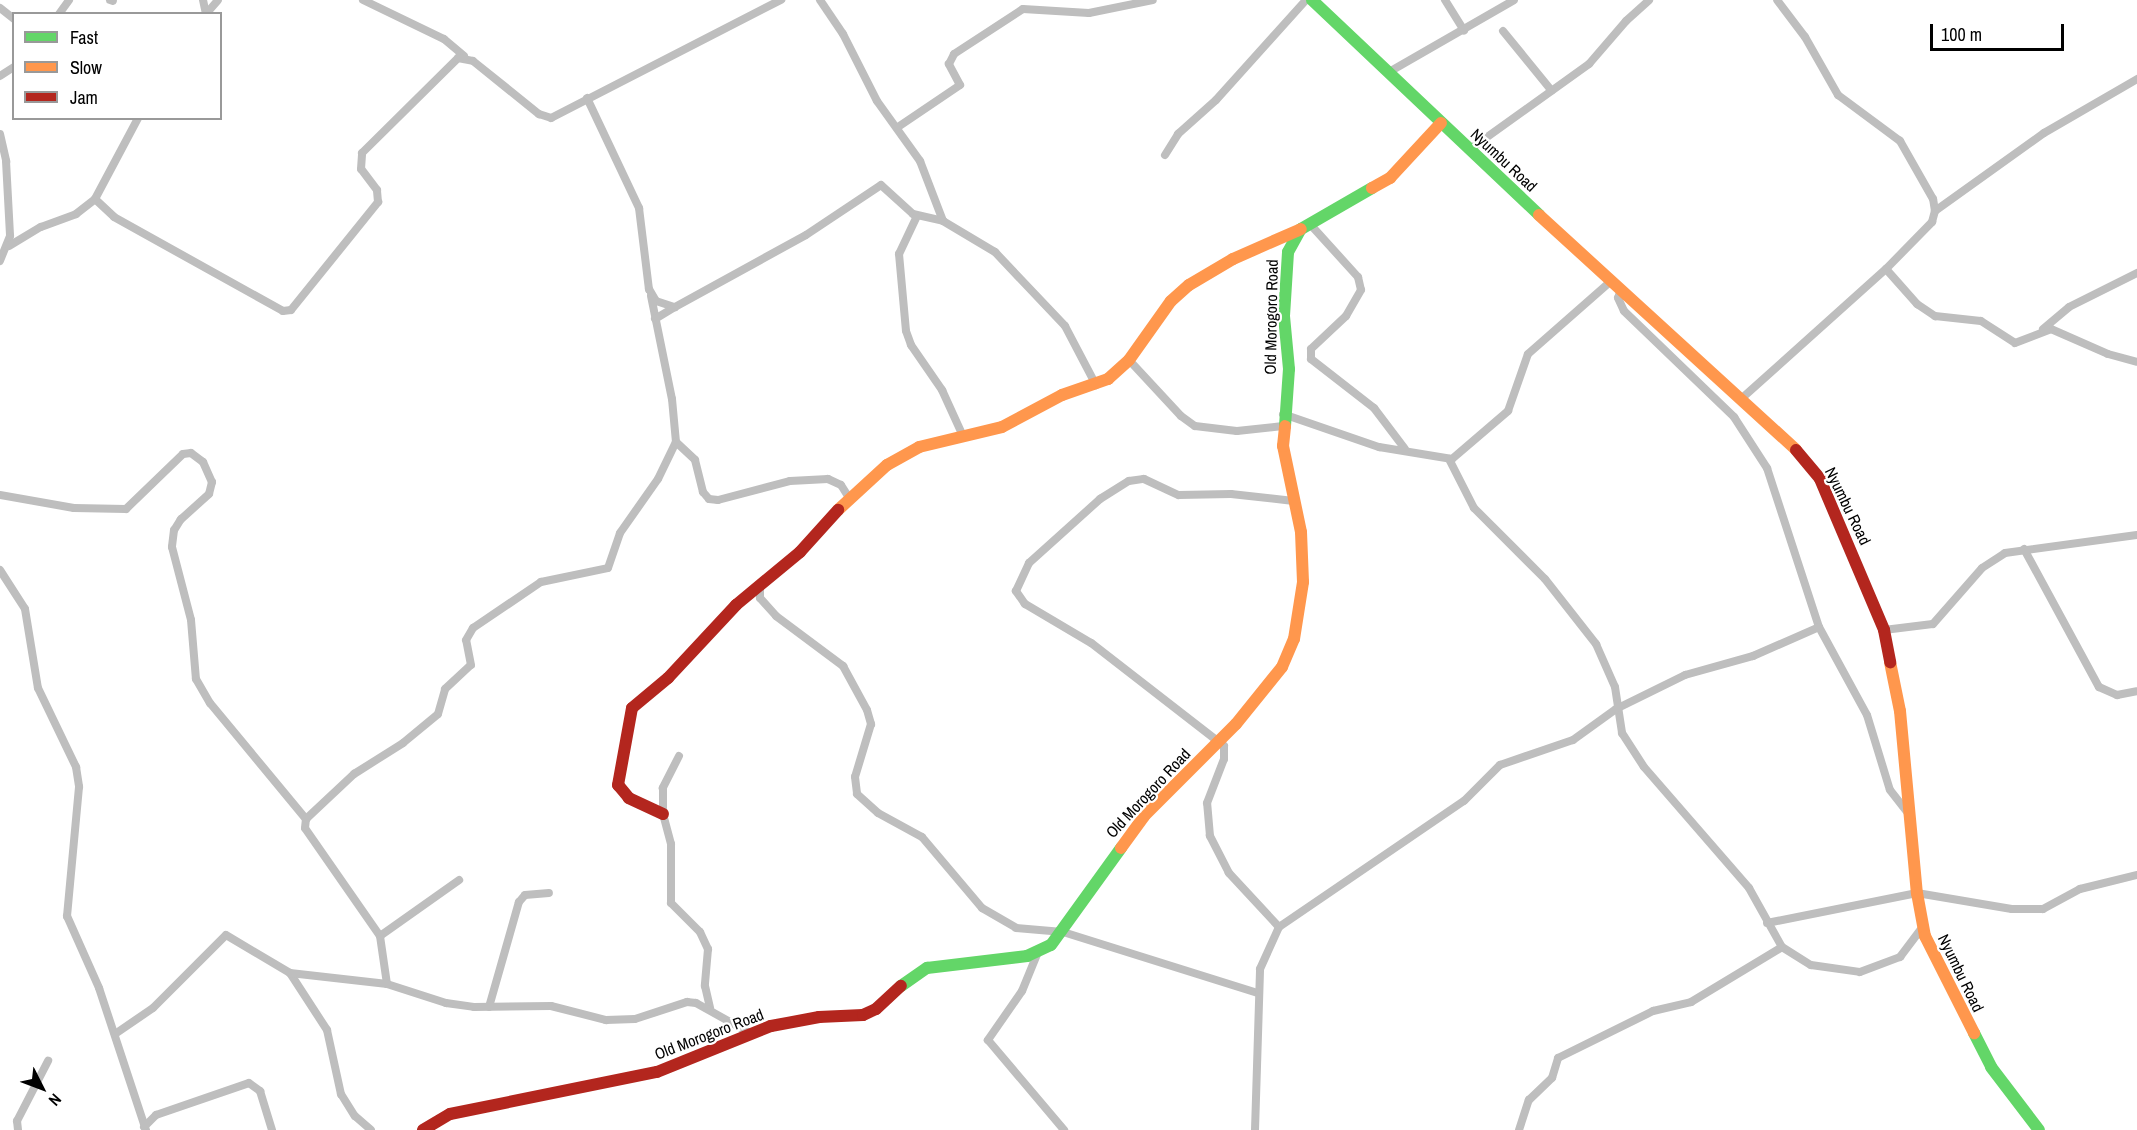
<!DOCTYPE html>
<style>
body{margin:0}
#map{position:relative;width:2137px;height:1130px;overflow:hidden;background:#fff;font-family:"Archivo Narrow",sans-serif}
div>[style]{position:absolute}
[style*='--x']{left:calc(var(--x)*1px);top:calc(var(--y)*1px);width:calc(var(--w)*1px);rotate:calc(var(--a)*1deg)}
.street>*{height:8px;margin:-4px;padding:0 4px;transform-origin:4px;border-radius:4px;background:#bebebe}
.fast>*{height:12px;margin:-6px;padding:0 6px;transform-origin:6px;border-radius:6px;background:#63d668}
.slow>*{height:12px;margin:-6px;padding:0 6px;transform-origin:6px;border-radius:6px;background:#ff974d}
.jam>*{height:12px;margin:-6px;padding:0 6px;transform-origin:6px;border-radius:6px;background:#b3261e}
span{translate:-50% -50%;white-space:nowrap;text-align:center;line-height:1.15;-webkit-text-stroke:4.5px #fff;paint-order:stroke}
.street-label{font-size:16px;color:#000}
.legend{position:absolute;left:12px;top:12px;width:210px;height:108px;box-sizing:border-box;background:#fff;border:2px solid #999;margin:0;padding:8px 10px;list-style:none;font-size:18px;color:#000}
.legend li{display:flex;align-items:center;gap:12px;height:30px}
.legend b{width:30px;border:2px solid #999}
.north{position:absolute;left:12px;top:1058px;width:60px;height:60px;-webkit-text-stroke:4px #fff;paint-order:stroke;rotate:132deg;font-size:16px;font-weight:700;line-height:24px;text-align:center;color:#000}
.north::after{content:'';display:block;margin:auto;width:21px;height:27px;background:#000;clip-path:polygon(50% 0,100% 100%,50% 72%,0 100%)}
.scale{position:absolute;left:1930px;top:24px;width:134px;height:27px;box-sizing:border-box;border:3px solid #000;border-top:0;padding-left:8px;font-size:18px;line-height:21px;white-space:nowrap;color:#000;-webkit-text-stroke:4px #fff;paint-order:stroke}
</style>
<div id="map">
<div class="street">
<i style="--x:110;--y:0;--w:3;--a:18"></i>
<i style="--x:203;--y:0;--w:14;--a:78"></i>
<i style="--x:363;--y:0;--w:90;--a:25.7"></i>
<i style="--x:444;--y:39;--w:26;--a:40"></i>
<i style="--x:820;--y:0;--w:41;--a:55.9"></i>
<i style="--x:843;--y:34;--w:75;--a:63.1"></i>
<i style="--x:877;--y:101;--w:74;--a:54.4"></i>
<i style="--x:920;--y:161;--w:64;--a:69"></i>
<i style="--x:1445;--y:0;--w:36;--a:58"></i>
<i style="--x:0;--y:8;--w:18;--a:38"></i>
<i style="--x:59;--y:14;--w:17;--a:-54"></i>
<i style="--x:206;--y:14;--w:18;--a:-49"></i>
<i style="--x:1503;--y:31;--w:77;--a:50.8"></i>
<i style="--x:1389;--y:72;--w:144;--a:-29.9"></i>
<i style="--x:0;--y:76;--w:17;--a:-33"></i>
<i style="--x:587;--y:98;--w:122;--a:64.7"></i>
<i style="--x:639;--y:208;--w:82;--a:83"></i>
<i style="--x:649;--y:289;--w:14;--a:60"></i>
<i style="--x:656;--y:301;--w:20;--a:18"></i>
<i style="--x:675;--y:307;--w:149;--a:-28.8"></i>
<i style="--x:806;--y:235;--w:90;--a:-33.7"></i>
<i style="--x:881;--y:185;--w:43;--a:42.2"></i>
<i style="--x:913;--y:214;--w:31;--a:13"></i>
<i style="--x:943;--y:221;--w:61;--a:30.8"></i>
<i style="--x:995;--y:252;--w:102;--a:46.6"></i>
<i style="--x:1065;--y:326;--w:67;--a:62.3"></i>
<i style="--x:898;--y:127;--w:75;--a:-34.1"></i>
<i style="--x:960;--y:85;--w:24;--a:-118"></i>
<i style="--x:949;--y:64;--w:11;--a:-63"></i>
<i style="--x:954;--y:54;--w:82;--a:-33.1"></i>
<i style="--x:1023;--y:9;--w:66;--a:3.5"></i>
<i style="--x:1089;--y:13;--w:65;--a:-11.5"></i>
<i style="--x:0;--y:134;--w:28;--a:77"></i>
<i style="--x:6;--y:161;--w:75;--a:86.9"></i>
<i style="--x:10;--y:236;--w:27;--a:112"></i>
<i style="--x:1469;--y:150;--w:148;--a:-35.6"></i>
<i style="--x:1589;--y:64;--w:57;--a:-49.3"></i>
<i style="--x:1626;--y:21;--w:31;--a:-42"></i>
<i style="--x:1165;--y:155;--w:25;--a:-58"></i>
<i style="--x:1178;--y:134;--w:51;--a:-41.8"></i>
<i style="--x:1216;--y:100;--w:135;--a:-48"></i>
<i style="--x:95;--y:199;--w:26;--a:43"></i>
<i style="--x:114;--y:217;--w:193;--a:29.1"></i>
<i style="--x:283;--y:311;--w:8;--a:-7"></i>
<i style="--x:291;--y:310;--w:139;--a:-51.1"></i>
<i style="--x:378;--y:202;--w:12;--a:-95"></i>
<i style="--x:377;--y:190;--w:26;--a:-127"></i>
<i style="--x:361;--y:169;--w:16;--a:-86"></i>
<i style="--x:362;--y:153;--w:135;--a:-44.7"></i>
<i style="--x:458;--y:58;--w:15;--a:11"></i>
<i style="--x:473;--y:61;--w:85;--a:38.8"></i>
<i style="--x:539;--y:114;--w:13;--a:18"></i>
<i style="--x:551;--y:118;--w:259;--a:-27.2"></i>
<i style="--x:1935;--y:211;--w:134;--a:-35.6"></i>
<i style="--x:2044;--y:133;--w:108;--a:-30.1"></i>
<i style="--x:917;--y:216;--w:42;--a:115.3"></i>
<i style="--x:899;--y:254;--w:77;--a:84.8"></i>
<i style="--x:906;--y:331;--w:15;--a:70"></i>
<i style="--x:911;--y:345;--w:55;--a:55.4"></i>
<i style="--x:942;--y:390;--w:51;--a:65.5"></i>
<i style="--x:1309;--y:223;--w:73;--a:47.8"></i>
<i style="--x:1358;--y:277;--w:13;--a:77"></i>
<i style="--x:1361;--y:290;--w:30;--a:120"></i>
<i style="--x:1346;--y:316;--w:48;--a:136.7"></i>
<i style="--x:1311;--y:349;--w:10;--a:90"></i>
<i style="--x:1311;--y:359;--w:80;--a:37.9"></i>
<i style="--x:1374;--y:408;--w:51;--a:52.9"></i>
<i style="--x:9;--y:246;--w:37;--a:-31"></i>
<i style="--x:41;--y:227;--w:37;--a:-20"></i>
<i style="--x:76;--y:214;--w:24;--a:-38"></i>
<i style="--x:95;--y:199;--w:92;--a:-62"></i>
<i style="--x:1886;--y:269;--w:47;--a:48.5"></i>
<i style="--x:1917;--y:304;--w:22;--a:34"></i>
<i style="--x:1935;--y:316;--w:46;--a:6.2"></i>
<i style="--x:1981;--y:321;--w:40;--a:32.9"></i>
<i style="--x:2015;--y:343;--w:39;--a:-21"></i>
<i style="--x:2051;--y:329;--w:62;--a:23.7"></i>
<i style="--x:2108;--y:354;--w:30;--a:15"></i>
<i style="--x:1621;--y:289;--w:9;--a:108"></i>
<i style="--x:1618;--y:298;--w:14;--a:65"></i>
<i style="--x:1624;--y:311;--w:153;--a:43.9"></i>
<i style="--x:1734;--y:417;--w:61;--a:57.1"></i>
<i style="--x:1767;--y:468;--w:167;--a:71.9"></i>
<i style="--x:1819;--y:627;--w:100;--a:61.4"></i>
<i style="--x:1867;--y:715;--w:78;--a:73"></i>
<i style="--x:1890;--y:790;--w:33;--a:52"></i>
<i style="--x:651;--y:296;--w:105;--a:78.5"></i>
<i style="--x:672;--y:399;--w:43;--a:84.7"></i>
<i style="--x:676;--y:442;--w:26;--a:43"></i>
<i style="--x:695;--y:460;--w:33;--a:76"></i>
<i style="--x:703;--y:492;--w:9;--a:49"></i>
<i style="--x:709;--y:499;--w:9;--a:6"></i>
<i style="--x:718;--y:500;--w:74;--a:-14.8"></i>
<i style="--x:790;--y:481;--w:38;--a:-3"></i>
<i style="--x:828;--y:479;--w:14;--a:25"></i>
<i style="--x:841;--y:485;--w:15;--a:58"></i>
<i style="--x:655;--y:319;--w:23;--a:-31"></i>
<i style="--x:2043;--y:329;--w:34;--a:-40"></i>
<i style="--x:2069;--y:307;--w:76;--a:-26.6"></i>
<i style="--x:1129;--y:360;--w:76;--a:47.1"></i>
<i style="--x:1181;--y:416;--w:17;--a:36"></i>
<i style="--x:1195;--y:426;--w:42;--a:6.8"></i>
<i style="--x:1237;--y:431;--w:46;--a:-6.2"></i>
<i style="--x:1741;--y:399;--w:195;--a:-41.9"></i>
<i style="--x:1886;--y:269;--w:66;--a:-45.6"></i>
<i style="--x:1932;--y:222;--w:11;--a:-75"></i>
<i style="--x:1935;--y:211;--w:12;--a:-99"></i>
<i style="--x:1933;--y:199;--w:67;--a:-119.6"></i>
<i style="--x:1900;--y:141;--w:77;--a:-143.4"></i>
<i style="--x:1838;--y:95;--w:67;--a:-119.6"></i>
<i style="--x:1805;--y:37;--w:46;--a:-127.1"></i>
<i style="--x:1283;--y:414;--w:102;--a:19"></i>
<i style="--x:1379;--y:447;--w:74;--a:9.3"></i>
<i style="--x:1452;--y:459;--w:74;--a:-40.6"></i>
<i style="--x:1508;--y:411;--w:60;--a:-70.7"></i>
<i style="--x:1528;--y:354;--w:111;--a:-41.3"></i>
<i style="--x:1449;--y:459;--w:55;--a:63"></i>
<i style="--x:1474;--y:508;--w:100;--a:45"></i>
<i style="--x:1545;--y:579;--w:83;--a:51.9"></i>
<i style="--x:1596;--y:644;--w:47;--a:66.2"></i>
<i style="--x:1615;--y:687;--w:47;--a:81.3"></i>
<i style="--x:1622;--y:733;--w:40;--a:57.1"></i>
<i style="--x:1644;--y:767;--w:160;--a:49"></i>
<i style="--x:1749;--y:888;--w:68;--a:60.8"></i>
<i style="--x:1782;--y:947;--w:34;--a:32"></i>
<i style="--x:1811;--y:965;--w:49;--a:8.1"></i>
<i style="--x:1860;--y:972;--w:43;--a:-20.6"></i>
<i style="--x:1900;--y:957;--w:36;--a:-53"></i>
<i style="--x:0;--y:495;--w:75;--a:10"></i>
<i style="--x:74;--y:508;--w:52;--a:1.1"></i>
<i style="--x:126;--y:509;--w:79;--a:-44"></i>
<i style="--x:183;--y:454;--w:8;--a:-7"></i>
<i style="--x:191;--y:453;--w:15;--a:37"></i>
<i style="--x:203;--y:462;--w:22;--a:66"></i>
<i style="--x:212;--y:482;--w:12;--a:104"></i>
<i style="--x:209;--y:494;--w:38;--a:138"></i>
<i style="--x:181;--y:519;--w:13;--a:122"></i>
<i style="--x:174;--y:530;--w:17;--a:97"></i>
<i style="--x:172;--y:547;--w:75;--a:75.4"></i>
<i style="--x:191;--y:620;--w:59;--a:85.2"></i>
<i style="--x:196;--y:679;--w:28;--a:60"></i>
<i style="--x:210;--y:703;--w:151;--a:50.4"></i>
<i style="--x:2024;--y:549;--w:157;--a:61.5"></i>
<i style="--x:2099;--y:687;--w:20;--a:24"></i>
<i style="--x:2117;--y:695;--w:20;--a:-11"></i>
<i style="--x:0;--y:570;--w:46;--a:57.3"></i>
<i style="--x:25;--y:609;--w:80;--a:80.7"></i>
<i style="--x:38;--y:688;--w:88;--a:64.3"></i>
<i style="--x:76;--y:767;--w:20;--a:81"></i>
<i style="--x:79;--y:787;--w:130;--a:95.3"></i>
<i style="--x:67;--y:916;--w:79;--a:66"></i>
<i style="--x:99;--y:988;--w:150;--a:71.7"></i>
<i style="--x:760;--y:589;--w:9;--a:90"></i>
<i style="--x:760;--y:598;--w:24;--a:48"></i>
<i style="--x:776;--y:616;--w:84;--a:36.7"></i>
<i style="--x:843;--y:666;--w:50;--a:61.4"></i>
<i style="--x:867;--y:710;--w:15;--a:74"></i>
<i style="--x:871;--y:724;--w:55;--a:106.8"></i>
<i style="--x:855;--y:777;--w:17;--a:83"></i>
<i style="--x:857;--y:794;--w:28;--a:42"></i>
<i style="--x:878;--y:813;--w:50;--a:28.6"></i>
<i style="--x:922;--y:837;--w:93;--a:49.8"></i>
<i style="--x:982;--y:908;--w:39;--a:30"></i>
<i style="--x:1016;--y:928;--w:47;--a:4.9"></i>
<i style="--x:1063;--y:932;--w:204;--a:17.4"></i>
<i style="--x:1884;--y:630;--w:49;--a:-7"></i>
<i style="--x:1933;--y:624;--w:74;--a:-48.8"></i>
<i style="--x:1982;--y:568;--w:27;--a:-33"></i>
<i style="--x:2005;--y:553;--w:133;--a:-7.8"></i>
<i style="--x:679;--y:756;--w:36;--a:117"></i>
<i style="--x:663;--y:788;--w:26;--a:90"></i>
<i style="--x:663;--y:814;--w:31;--a:75"></i>
<i style="--x:671;--y:844;--w:59;--a:90"></i>
<i style="--x:671;--y:903;--w:41;--a:45"></i>
<i style="--x:700;--y:932;--w:19;--a:65"></i>
<i style="--x:708;--y:949;--w:37;--a:95"></i>
<i style="--x:705;--y:986;--w:23;--a:77"></i>
<i style="--x:1767;--y:923;--w:153;--a:-11.3"></i>
<i style="--x:1917;--y:893;--w:96;--a:9.6"></i>
<i style="--x:2012;--y:909;--w:31;--a:0"></i>
<i style="--x:2043;--y:909;--w:42;--a:-28.4"></i>
<i style="--x:2080;--y:889;--w:59;--a:-13.8"></i>
<i style="--x:1279;--y:927;--w:224;--a:-34.3"></i>
<i style="--x:1464;--y:801;--w:51;--a:-45"></i>
<i style="--x:1500;--y:765;--w:77;--a:-18.9"></i>
<i style="--x:1573;--y:740;--w:53;--a:-35.8"></i>
<i style="--x:1616;--y:709;--w:77;--a:-26.2"></i>
<i style="--x:1685;--y:675;--w:71;--a:-15.6"></i>
<i style="--x:1753;--y:656;--w:72;--a:-23.7"></i>
<i style="--x:380;--y:936;--w:97;--a:-35.3"></i>
<i style="--x:1038;--y:952;--w:42;--a:112.3"></i>
<i style="--x:1022;--y:991;--w:60;--a:124.8"></i>
<i style="--x:988;--y:1040;--w:118;--a:49.8"></i>
<i style="--x:290;--y:973;--w:68;--a:57"></i>
<i style="--x:327;--y:1030;--w:66;--a:77.7"></i>
<i style="--x:341;--y:1094;--w:26;--a:58"></i>
<i style="--x:355;--y:1116;--w:21;--a:41"></i>
<i style="--x:387;--y:984;--w:49;--a:-98.3"></i>
<i style="--x:380;--y:936;--w:131;--a:-124.8"></i>
<i style="--x:305;--y:828;--w:9;--a:-84"></i>
<i style="--x:306;--y:819;--w:66;--a:-43.2"></i>
<i style="--x:354;--y:774;--w:58;--a:-32.3"></i>
<i style="--x:403;--y:743;--w:45;--a:-39.6"></i>
<i style="--x:438;--y:714;--w:26;--a:-74"></i>
<i style="--x:445;--y:689;--w:35;--a:-43"></i>
<i style="--x:471;--y:665;--w:25;--a:-101"></i>
<i style="--x:466;--y:640;--w:14;--a:-60"></i>
<i style="--x:473;--y:628;--w:82;--a:-34.1"></i>
<i style="--x:541;--y:582;--w:68;--a:-11.8"></i>
<i style="--x:608;--y:568;--w:37;--a:-71"></i>
<i style="--x:620;--y:533;--w:66;--a:-54.9"></i>
<i style="--x:658;--y:479;--w:41;--a:-64.1"></i>
<i style="--x:489;--y:1007;--w:109;--a:-74.1"></i>
<i style="--x:519;--y:902;--w:9;--a:-49"></i>
<i style="--x:525;--y:895;--w:24;--a:-5"></i>
<i style="--x:115;--y:1034;--w:46;--a:-34.4"></i>
<i style="--x:153;--y:1008;--w:103;--a:-45"></i>
<i style="--x:226;--y:935;--w:74;--a:30.7"></i>
<i style="--x:290;--y:973;--w:98;--a:6.5"></i>
<i style="--x:387;--y:984;--w:62;--a:17.9"></i>
<i style="--x:446;--y:1003;--w:28;--a:8"></i>
<i style="--x:474;--y:1007;--w:77;--a:-0.7"></i>
<i style="--x:551;--y:1006;--w:57;--a:14.3"></i>
<i style="--x:606;--y:1020;--w:29;--a:-2"></i>
<i style="--x:635;--y:1019;--w:55;--a:-18.1"></i>
<i style="--x:687;--y:1002;--w:9;--a:6"></i>
<i style="--x:696;--y:1003;--w:62;--a:29.1"></i>
<i style="--x:144;--y:1127;--w:17;--a:-45"></i>
<i style="--x:156;--y:1115;--w:98;--a:-19"></i>
<i style="--x:249;--y:1083;--w:14;--a:36"></i>
<i style="--x:260;--y:1091;--w:41;--a:72.9"></i>
<i style="--x:18;--y:1130;--w:9;--a:-96"></i>
<i style="--x:17;--y:1121;--w:68;--a:-62.7"></i>
<i style="--x:1255;--y:1130;--w:161;--a:-88.2"></i>
<i style="--x:1260;--y:969;--w:46;--a:-65.7"></i>
<i style="--x:1279;--y:927;--w:74;--a:-132.8"></i>
<i style="--x:1229;--y:873;--w:42;--a:-117.2"></i>
<i style="--x:1210;--y:836;--w:33;--a:-95"></i>
<i style="--x:1207;--y:803;--w:47;--a:-68.9"></i>
<i style="--x:1224;--y:759;--w:13;--a:-90"></i>
<i style="--x:1224;--y:746;--w:168;--a:-142.2"></i>
<i style="--x:1091;--y:643;--w:77;--a:-149.4"></i>
<i style="--x:1025;--y:604;--w:16;--a:-125"></i>
<i style="--x:1016;--y:591;--w:31;--a:-65"></i>
<i style="--x:1029;--y:563;--w:96;--a:-42"></i>
<i style="--x:1100;--y:499;--w:34;--a:-32"></i>
<i style="--x:1129;--y:481;--w:15;--a:-8"></i>
<i style="--x:1144;--y:479;--w:38;--a:25"></i>
<i style="--x:1179;--y:495;--w:52;--a:-1.1"></i>
<i style="--x:1231;--y:494;--w:63;--a:6.3"></i>
<i style="--x:1519;--y:1130;--w:32;--a:-72"></i>
<i style="--x:1529;--y:1100;--w:32;--a:-44"></i>
<i style="--x:1552;--y:1078;--w:21;--a:-73"></i>
<i style="--x:1558;--y:1058;--w:106;--a:-26.3"></i>
<i style="--x:1653;--y:1011;--w:39;--a:-13"></i>
<i style="--x:1691;--y:1002;--w:106;--a:-31.1"></i>
</div>
<div class="fast">
<i style="--x:1312;--y:0;--w:313;--a:43.4"></i>
<i style="--x:1285;--y:426;--w:57;--a:-86"></i>
<i style="--x:1289;--y:369;--w:53;--a:-95.4"></i>
<i style="--x:1284;--y:316;--w:64;--a:-86.4"></i>
<i style="--x:1288;--y:252;--w:26;--a:-61"></i>
<i style="--x:1301;--y:229;--w:82;--a:-30"></i>
<i style="--x:901;--y:986;--w:32;--a:-35"></i>
<i style="--x:927;--y:968;--w:101;--a:-6.8"></i>
<i style="--x:1027;--y:956;--w:26;--a:-25"></i>
<i style="--x:1051;--y:945;--w:120;--a:-54.2"></i>
<i style="--x:1974;--y:1033;--w:38;--a:63"></i>
<i style="--x:1991;--y:1067;--w:79;--a:52.7"></i>
</div>
<div class="slow">
<i style="--x:1372;--y:188;--w:21;--a:-29"></i>
<i style="--x:1390;--y:178;--w:75;--a:-47.2"></i>
<i style="--x:1539;--y:215;--w:348;--a:42.4"></i>
<i style="--x:838;--y:510;--w:67;--a:-42.6"></i>
<i style="--x:887;--y:465;--w:37;--a:-29"></i>
<i style="--x:919;--y:447;--w:85;--a:-13.5"></i>
<i style="--x:1002;--y:427;--w:68;--a:-28.1"></i>
<i style="--x:1062;--y:395;--w:49;--a:-19.2"></i>
<i style="--x:1108;--y:379;--w:28;--a:-42"></i>
<i style="--x:1129;--y:360;--w:72;--a:-54.6"></i>
<i style="--x:1171;--y:301;--w:24;--a:-42"></i>
<i style="--x:1189;--y:285;--w:51;--a:-30.6"></i>
<i style="--x:1233;--y:259;--w:74;--a:-23.8"></i>
<i style="--x:1890;--y:662;--w:50;--a:78.5"></i>
<i style="--x:1900;--y:711;--w:183;--a:84.7"></i>
<i style="--x:1917;--y:893;--w:44;--a:79.5"></i>
<i style="--x:1925;--y:936;--w:109;--a:63.2"></i>
<i style="--x:1121;--y:848;--w:39;--a:-54"></i>
<i style="--x:1144;--y:816;--w:130;--a:-45"></i>
<i style="--x:1236;--y:724;--w:73;--a:-51.1"></i>
<i style="--x:1282;--y:667;--w:30;--a:-67"></i>
<i style="--x:1294;--y:639;--w:58;--a:-81"></i>
<i style="--x:1303;--y:582;--w:50;--a:-92.3"></i>
<i style="--x:1301;--y:532;--w:88;--a:-101.8"></i>
<i style="--x:1283;--y:446;--w:20;--a:-84"></i>
</div>
<div class="jam">
<i style="--x:1796;--y:450;--w:38;--a:50"></i>
<i style="--x:1820;--y:479;--w:164;--a:67"></i>
<i style="--x:1884;--y:630;--w:33;--a:79"></i>
<i style="--x:663;--y:814;--w:38;--a:-155"></i>
<i style="--x:629;--y:798;--w:17;--a:-130"></i>
<i style="--x:618;--y:785;--w:78;--a:-79.7"></i>
<i style="--x:632;--y:708;--w:47;--a:-39.8"></i>
<i style="--x:668;--y:678;--w:100;--a:-47"></i>
<i style="--x:736;--y:605;--w:83;--a:-39.6"></i>
<i style="--x:800;--y:552;--w:57;--a:-47.9"></i>
<i style="--x:423;--y:1130;--w:31;--a:-31"></i>
<i style="--x:450;--y:1114;--w:211;--a:-11.5"></i>
<i style="--x:657;--y:1072;--w:123;--a:-22"></i>
<i style="--x:771;--y:1026;--w:49;--a:-10.6"></i>
<i style="--x:819;--y:1017;--w:44;--a:-2.6"></i>
<i style="--x:863;--y:1015;--w:14;--a:-25"></i>
<i style="--x:876;--y:1009;--w:34;--a:-43"></i>
</div>
<div class="street-label">
<span style="left:1504px;top:160px;rotate:43deg">Nyumbu Road</span>
<span style="left:1271px;top:317px;rotate:-89deg">Old Morogoro Road</span>
<span style="left:1848px;top:506px;rotate:64deg">Nyumbu Road</span>
<span style="left:1148px;top:793px;rotate:-47deg">Old Morogoro Road</span>
<span style="left:1961px;top:973px;rotate:64deg">Nyumbu Road</span>
<span style="left:709px;top:1034px;rotate:-21deg">Old Morogoro Road</span>
</div>
<ul class="legend">
<li><b style="height:8px;background:#63d668"></b>Fast</li>
<li><b style="height:8px;background:#ff974d"></b>Slow</li>
<li><b style="height:8px;background:#b3261e"></b>Jam</li>
</ul>
<div class="north">N</div>
<div class="scale">100 m</div>
</div>
